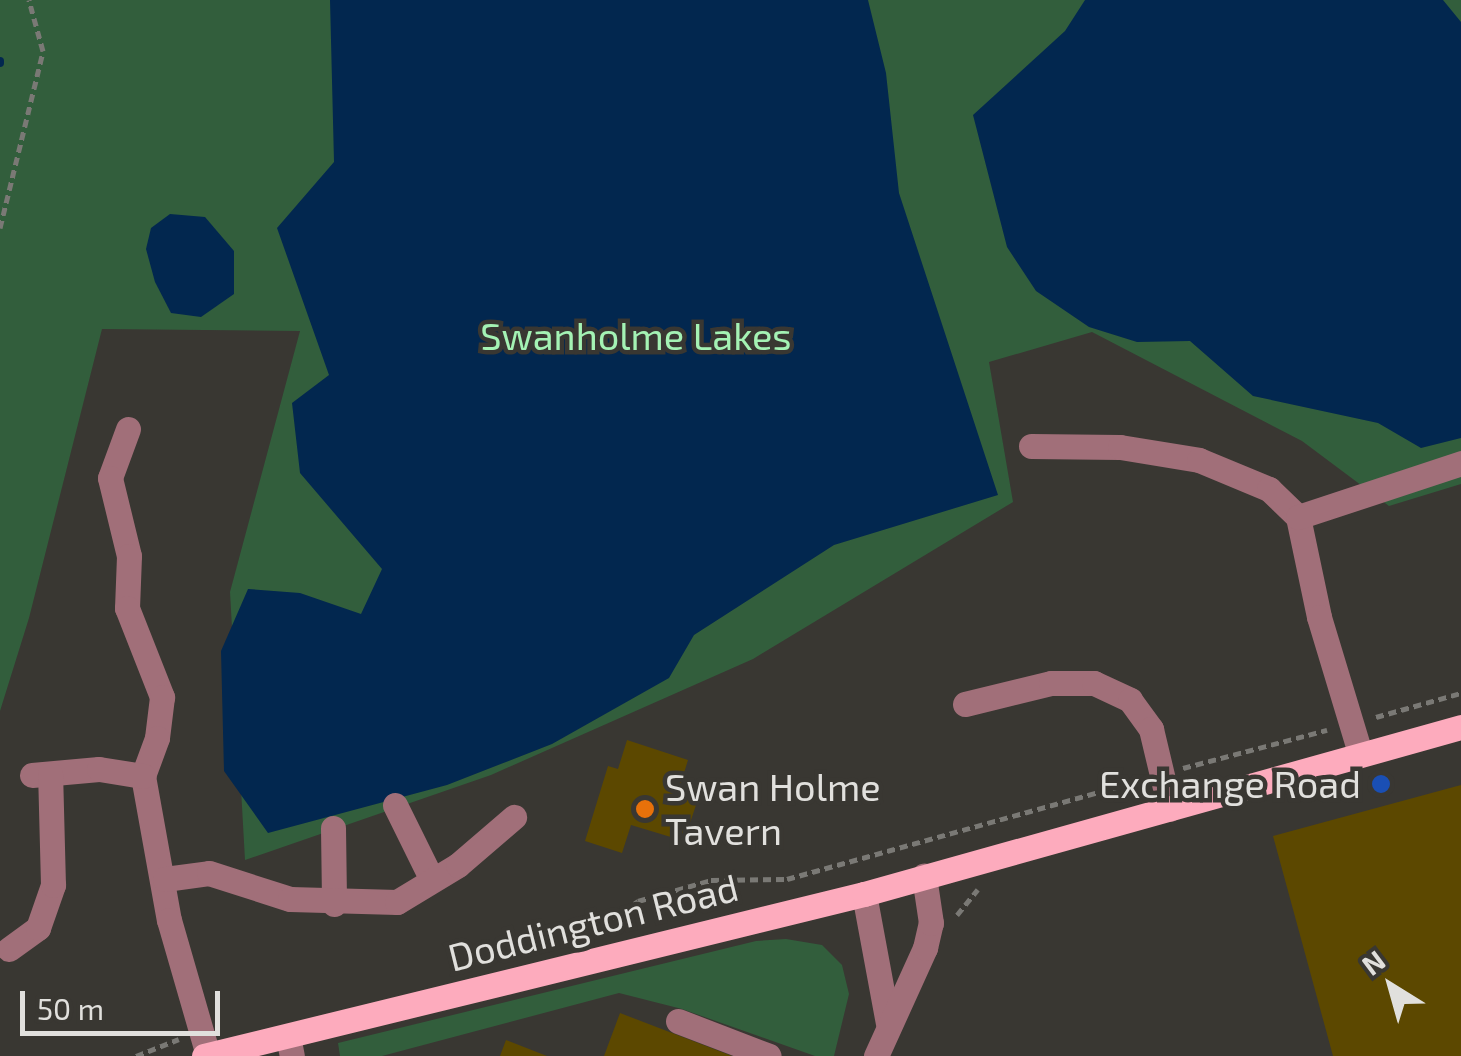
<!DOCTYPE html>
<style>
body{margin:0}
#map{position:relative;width:1461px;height:1056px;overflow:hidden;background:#393732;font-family:"Exo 2",sans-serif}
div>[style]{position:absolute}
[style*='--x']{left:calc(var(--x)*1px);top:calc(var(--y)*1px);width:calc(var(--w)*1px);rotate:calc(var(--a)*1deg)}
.green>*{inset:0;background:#325e3c}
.water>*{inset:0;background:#02274f}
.stream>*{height:8px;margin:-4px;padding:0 4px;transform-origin:4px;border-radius:4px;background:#02274f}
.building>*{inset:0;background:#5c4800}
.path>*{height:5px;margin-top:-2.5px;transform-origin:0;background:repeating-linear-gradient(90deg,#7a7975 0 8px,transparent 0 13px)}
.minor>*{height:25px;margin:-12.5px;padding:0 12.5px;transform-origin:12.5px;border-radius:12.5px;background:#a16f79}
.major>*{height:25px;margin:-12.5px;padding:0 12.5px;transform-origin:12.5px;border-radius:12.5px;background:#fdabbd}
.dots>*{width:28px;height:28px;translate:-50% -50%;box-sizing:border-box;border:5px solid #393732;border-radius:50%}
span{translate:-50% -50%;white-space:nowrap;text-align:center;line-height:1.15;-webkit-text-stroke:9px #393732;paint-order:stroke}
.park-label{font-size:38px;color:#a4f2b4}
.poi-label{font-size:38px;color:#e1e0dd}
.right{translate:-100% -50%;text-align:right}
.left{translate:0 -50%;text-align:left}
.street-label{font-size:38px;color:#e1e0dd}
.north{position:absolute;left:1341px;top:936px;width:100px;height:100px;-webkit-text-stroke:8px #393732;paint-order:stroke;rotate:323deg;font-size:28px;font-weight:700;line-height:40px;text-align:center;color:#e1e0dd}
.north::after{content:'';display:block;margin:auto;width:35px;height:45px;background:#e1e0dd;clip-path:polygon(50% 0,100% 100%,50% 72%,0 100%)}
.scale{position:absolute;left:20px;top:991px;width:200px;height:45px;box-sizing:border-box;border:5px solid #e1e0dd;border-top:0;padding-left:12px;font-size:30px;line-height:35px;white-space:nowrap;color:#e1e0dd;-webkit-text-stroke:8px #393732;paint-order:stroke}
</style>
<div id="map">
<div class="green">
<i style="clip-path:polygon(0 0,1461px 0,1461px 484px,1389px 506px,1302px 441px,1092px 332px,989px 362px,1013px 502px,753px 659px,491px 775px,245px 860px,230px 592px,300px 331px,102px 329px,29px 618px,0 711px)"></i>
<i style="clip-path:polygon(786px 939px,822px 945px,842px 965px,849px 994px,834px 1056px,815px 1056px,682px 1009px,619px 993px,382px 1056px,340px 1056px,338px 1043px,756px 941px)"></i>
</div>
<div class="water">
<i style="clip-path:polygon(330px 0,868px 0,886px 73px,899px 193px,998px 495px,834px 545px,694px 635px,669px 678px,552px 744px,447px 785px,268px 833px,224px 771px,221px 651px,248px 589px,300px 593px,361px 614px,382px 569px,300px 473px,292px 403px,329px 375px,277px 228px,334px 162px)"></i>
<i style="clip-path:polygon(1085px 0,1443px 0,1461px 22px,1461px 438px,1421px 448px,1378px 423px,1253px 396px,1190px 341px,1137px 342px,1089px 327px,1036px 291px,1007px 247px,973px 115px,1065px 31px)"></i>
<i style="clip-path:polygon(170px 214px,205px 217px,234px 251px,234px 294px,201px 317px,171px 313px,155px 282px,146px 249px,151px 228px)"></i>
</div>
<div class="stream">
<i style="--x:0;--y:61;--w:2;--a:90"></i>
</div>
<div class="building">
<i style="clip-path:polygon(627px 740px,688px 760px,680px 786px,700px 793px,684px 841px,631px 825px,622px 853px,585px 841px,608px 766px,618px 769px)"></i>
<i style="clip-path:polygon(1461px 785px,1461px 1056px,1333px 1056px,1273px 836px)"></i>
<i style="clip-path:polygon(620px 1013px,732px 1056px,604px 1056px)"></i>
<i style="clip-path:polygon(506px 1040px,547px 1056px,500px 1056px)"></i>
</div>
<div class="path">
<i style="--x:0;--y:228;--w:182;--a:-76.3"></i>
<i style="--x:43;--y:51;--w:53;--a:-105.4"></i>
<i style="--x:1376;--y:717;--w:88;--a:-15.8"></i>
<i style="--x:1183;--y:768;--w:149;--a:-14.8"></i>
<i style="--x:957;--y:915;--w:33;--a:-51"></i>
<i style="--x:591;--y:933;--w:57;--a:-34.2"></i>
<i style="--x:638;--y:901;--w:76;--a:-16"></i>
<i style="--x:711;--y:880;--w:76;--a:-0.8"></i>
<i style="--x:787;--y:879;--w:365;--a:-15.6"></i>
<i style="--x:136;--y:1056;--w:46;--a:-21.6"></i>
</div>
<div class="minor">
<i style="--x:128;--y:429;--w:52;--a:110.2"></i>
<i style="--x:110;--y:478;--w:80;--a:76.3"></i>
<i style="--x:129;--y:556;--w:52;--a:92.2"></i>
<i style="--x:127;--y:608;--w:96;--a:68.5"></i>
<i style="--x:162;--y:697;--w:41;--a:97"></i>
<i style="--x:157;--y:738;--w:40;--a:110.2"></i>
<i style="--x:143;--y:776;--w:146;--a:79.8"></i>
<i style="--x:169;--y:920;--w:141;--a:73.9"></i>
<i style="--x:1031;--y:446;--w:89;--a:0.6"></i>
<i style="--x:1120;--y:447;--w:80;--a:9.3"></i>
<i style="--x:1199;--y:460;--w:76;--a:22.5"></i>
<i style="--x:1269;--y:489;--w:40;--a:44"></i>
<i style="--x:1298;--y:517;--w:102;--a:78.1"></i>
<i style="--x:1319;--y:617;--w:142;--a:73.2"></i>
<i style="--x:1298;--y:517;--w:172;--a:-18.3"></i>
<i style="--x:965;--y:704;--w:89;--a:-13.7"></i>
<i style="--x:1051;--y:683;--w:43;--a:0"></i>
<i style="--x:1094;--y:683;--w:40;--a:25"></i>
<i style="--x:1130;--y:700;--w:36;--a:54"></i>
<i style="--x:1151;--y:729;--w:82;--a:76.6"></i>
<i style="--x:32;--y:775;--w:67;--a:-5.1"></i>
<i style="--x:99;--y:769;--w:45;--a:9"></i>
<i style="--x:395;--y:805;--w:81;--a:63.7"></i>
<i style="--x:333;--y:828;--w:76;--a:89.2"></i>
<i style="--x:165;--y:879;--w:44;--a:-7.8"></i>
<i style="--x:209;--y:873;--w:85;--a:17.8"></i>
<i style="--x:290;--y:899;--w:107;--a:1.6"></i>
<i style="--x:397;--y:902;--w:71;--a:-31.2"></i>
<i style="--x:458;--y:865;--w:74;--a:-40.6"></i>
<i style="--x:864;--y:894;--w:131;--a:79.5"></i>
<i style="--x:9;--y:949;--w:36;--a:-36"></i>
<i style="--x:38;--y:928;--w:46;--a:-70.8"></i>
<i style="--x:53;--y:885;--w:111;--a:-91.5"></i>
<i style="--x:678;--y:1021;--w:97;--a:21"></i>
<i style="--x:288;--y:1036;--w:20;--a:79"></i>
<i style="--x:876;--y:1056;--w:119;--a:-65.6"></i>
<i style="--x:925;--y:948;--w:26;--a:-77"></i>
<i style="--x:931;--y:923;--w:48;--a:-98.5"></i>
</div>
<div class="major">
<i style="--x:204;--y:1056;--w:680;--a:-13.79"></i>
<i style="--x:864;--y:894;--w:620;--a:-15.63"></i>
</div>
<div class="dots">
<i style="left:1381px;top:784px;background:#1a4fb4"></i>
<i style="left:645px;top:809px;background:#e8710a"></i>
</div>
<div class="park-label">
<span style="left:636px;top:336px">Swanholme Lakes</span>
</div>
<div class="poi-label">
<span class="right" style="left:1361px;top:784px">Exchange Road</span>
<span class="left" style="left:665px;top:809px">Swan Holme<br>Tavern</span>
</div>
<div class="street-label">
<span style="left:593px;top:922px;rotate:-14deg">Doddington Road</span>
</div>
<div class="north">N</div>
<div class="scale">50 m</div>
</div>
